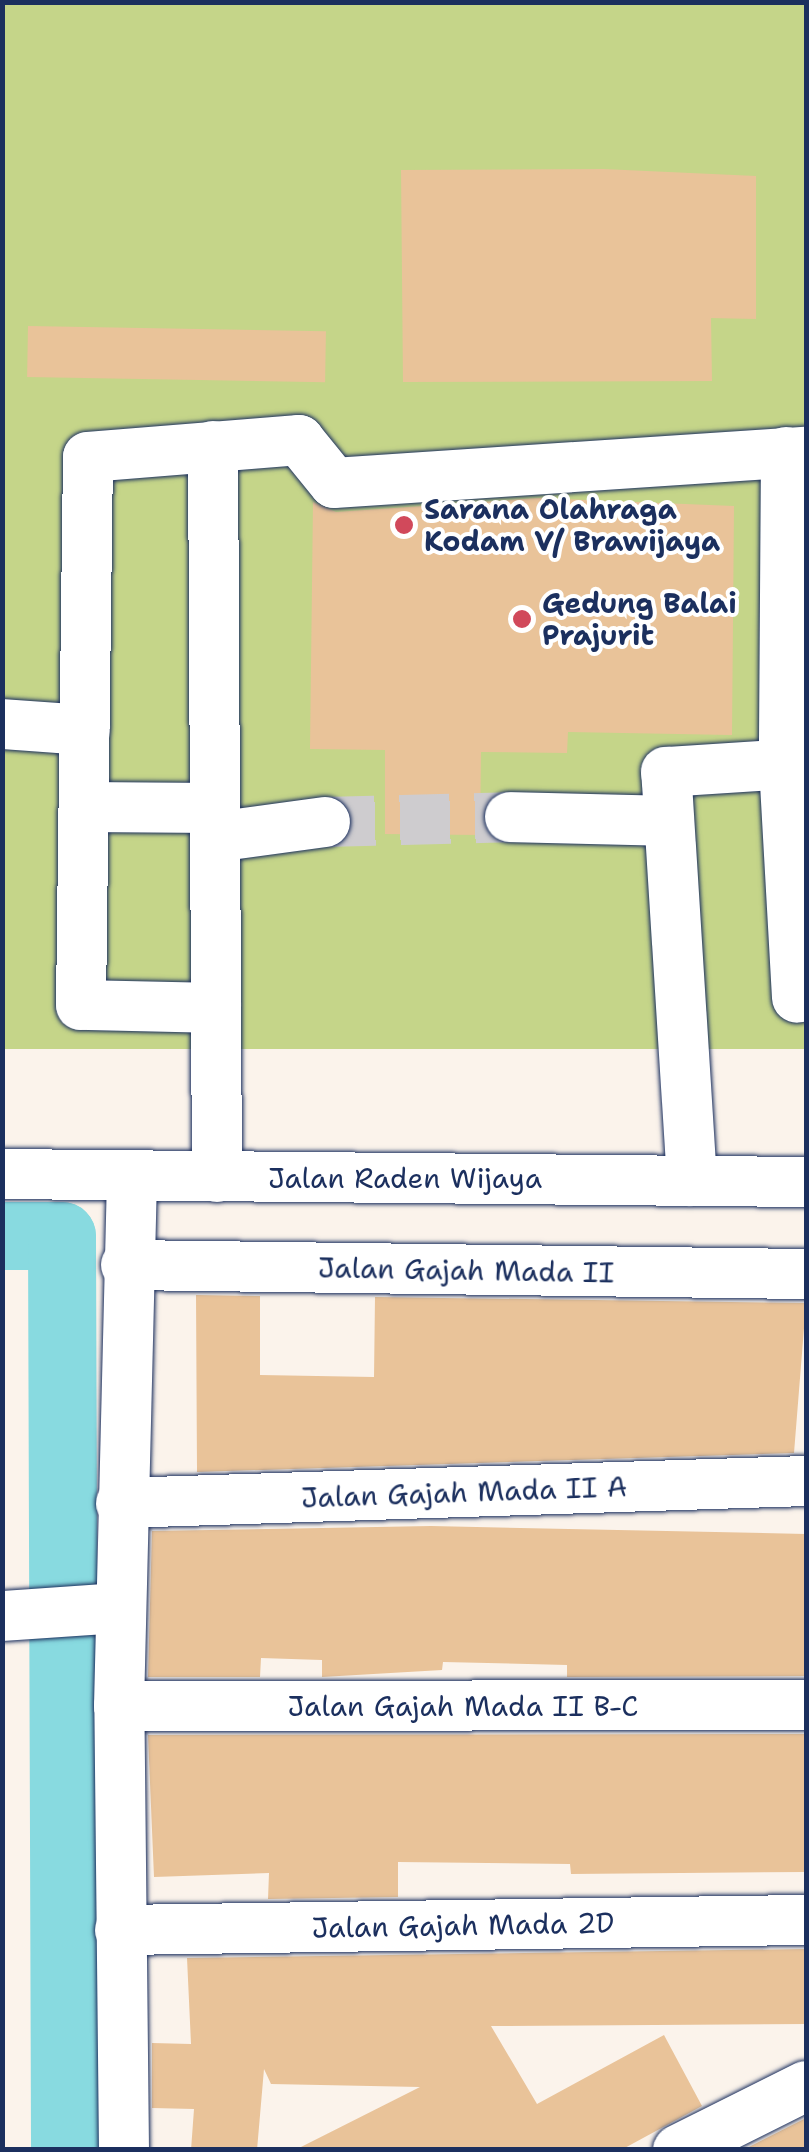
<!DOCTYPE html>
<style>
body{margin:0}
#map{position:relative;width:809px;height:2152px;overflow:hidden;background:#fbf3eb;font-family:"Shantell Sans",sans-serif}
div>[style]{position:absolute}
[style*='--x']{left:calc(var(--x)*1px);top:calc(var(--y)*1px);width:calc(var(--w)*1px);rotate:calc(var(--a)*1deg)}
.green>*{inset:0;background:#c5d589;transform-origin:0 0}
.river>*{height:68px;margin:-34px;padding:0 34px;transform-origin:34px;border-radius:34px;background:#88dae0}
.building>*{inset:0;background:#e9c399;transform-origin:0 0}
.minor-tunnel>*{height:50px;margin-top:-25px;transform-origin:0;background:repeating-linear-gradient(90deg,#cecccf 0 50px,transparent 0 75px)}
.roads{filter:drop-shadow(0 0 2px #1b2f5e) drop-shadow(0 0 2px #1b2f5e)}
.minor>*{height:50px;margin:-25px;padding:0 25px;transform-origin:25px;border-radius:25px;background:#fff}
.dots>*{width:28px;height:28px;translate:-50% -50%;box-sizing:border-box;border:5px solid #fff;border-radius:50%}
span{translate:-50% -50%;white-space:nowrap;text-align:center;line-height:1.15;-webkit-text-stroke:8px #fff;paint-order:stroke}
.poi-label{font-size:28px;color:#1b2f5e;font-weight:700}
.left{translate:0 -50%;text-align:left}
.street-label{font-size:28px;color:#1b2f5e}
.frame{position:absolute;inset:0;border:5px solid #1b2f5e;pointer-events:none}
</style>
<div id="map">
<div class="green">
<i style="left:2px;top:3px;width:804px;height:1046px"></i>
</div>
<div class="river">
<i style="--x:2;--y:1236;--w:60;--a:0"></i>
<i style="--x:62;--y:1236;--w:914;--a:89.81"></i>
</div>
<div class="building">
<i style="clip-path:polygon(603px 169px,756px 176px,756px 319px,711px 318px,712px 381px,403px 382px,401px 170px)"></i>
<i style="left:28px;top:326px;width:298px;height:51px;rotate:1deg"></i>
<i style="clip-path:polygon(538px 498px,734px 506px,732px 735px,568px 732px,567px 753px,481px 752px,480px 835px,385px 834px,385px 750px,310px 749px,313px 502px,336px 512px)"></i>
<i style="clip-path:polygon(196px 1295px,260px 1296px,260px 1375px,374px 1377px,375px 1297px,806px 1303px,794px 1453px,197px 1472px)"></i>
<i style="clip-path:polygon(431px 1526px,806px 1534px,806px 1676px,567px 1677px,567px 1665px,443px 1662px,442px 1670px,322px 1677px,322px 1660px,261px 1658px,260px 1677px,148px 1677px,152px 1531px)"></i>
<i style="clip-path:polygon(806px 1734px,806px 1872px,571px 1874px,570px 1864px,398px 1862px,398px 1897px,268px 1899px,269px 1873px,154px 1877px,148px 1735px)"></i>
<i style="clip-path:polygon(806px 1949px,806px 2024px,491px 2026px,537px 2104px,664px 2035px,702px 2106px,621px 2150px,295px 2150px,420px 2087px,271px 2084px,264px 2069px,257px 2150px,191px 2150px,194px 2109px,152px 2108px,152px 2043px,191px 2044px,187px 1958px)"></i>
<i style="clip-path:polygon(806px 2118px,806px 2150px,743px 2150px)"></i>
</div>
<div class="minor-tunnel">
<i style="--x:325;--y:822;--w:185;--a:-1.5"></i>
</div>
<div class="roads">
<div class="minor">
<i style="--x:213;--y:446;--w:731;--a:89.69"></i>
<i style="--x:786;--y:452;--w:313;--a:90.4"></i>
<i style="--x:784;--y:765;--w:233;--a:86.8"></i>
<i style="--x:2;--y:724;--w:83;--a:4.1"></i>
<i style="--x:84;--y:807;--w:131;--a:0.4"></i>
<i style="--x:510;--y:817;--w:159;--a:1.4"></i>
<i style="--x:215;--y:837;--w:111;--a:-7.8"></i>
<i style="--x:216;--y:1008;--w:135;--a:-178.7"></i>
<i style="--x:81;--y:1005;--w:548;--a:-89.27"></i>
<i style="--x:88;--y:457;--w:212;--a:-4.6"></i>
<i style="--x:299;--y:440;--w:55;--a:50.9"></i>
<i style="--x:334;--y:483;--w:473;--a:-3.8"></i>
<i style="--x:2;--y:1174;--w:804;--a:0.57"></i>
<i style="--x:692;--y:1181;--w:410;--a:-93.6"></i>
<i style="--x:666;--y:772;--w:140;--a:-3.7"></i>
<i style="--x:126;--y:1265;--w:680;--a:0.76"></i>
<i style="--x:121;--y:1503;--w:685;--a:-1.84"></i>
<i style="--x:2;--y:1616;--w:118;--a:-3.9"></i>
<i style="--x:119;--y:1706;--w:687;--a:-0.08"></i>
<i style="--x:120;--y:1930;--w:686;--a:-0.84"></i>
<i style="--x:124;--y:2150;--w:444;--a:-90.6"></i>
<i style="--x:119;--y:1706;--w:530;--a:-88.59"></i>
<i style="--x:678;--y:2150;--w:143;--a:-26.6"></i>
</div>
</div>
<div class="dots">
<i style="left:404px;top:525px;background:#d1495b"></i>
<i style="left:522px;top:619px;background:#d1495b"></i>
</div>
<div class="poi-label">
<span class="left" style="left:424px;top:525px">Sarana Olahraga<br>Kodam V/ Brawijaya</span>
<span class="left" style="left:542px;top:619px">Gedung Balai<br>Prajurit</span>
</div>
<div class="street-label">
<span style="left:405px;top:1178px">Jalan Raden Wijaya</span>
<span style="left:466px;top:1270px;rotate:1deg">Jalan Gajah Mada II</span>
<span style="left:464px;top:1492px;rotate:-2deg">Jalan Gajah Mada II A</span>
<span style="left:463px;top:1706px">Jalan Gajah Mada II B-C</span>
<span style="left:463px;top:1925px;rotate:-1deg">Jalan Gajah Mada 2D</span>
</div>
<div class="frame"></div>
</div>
